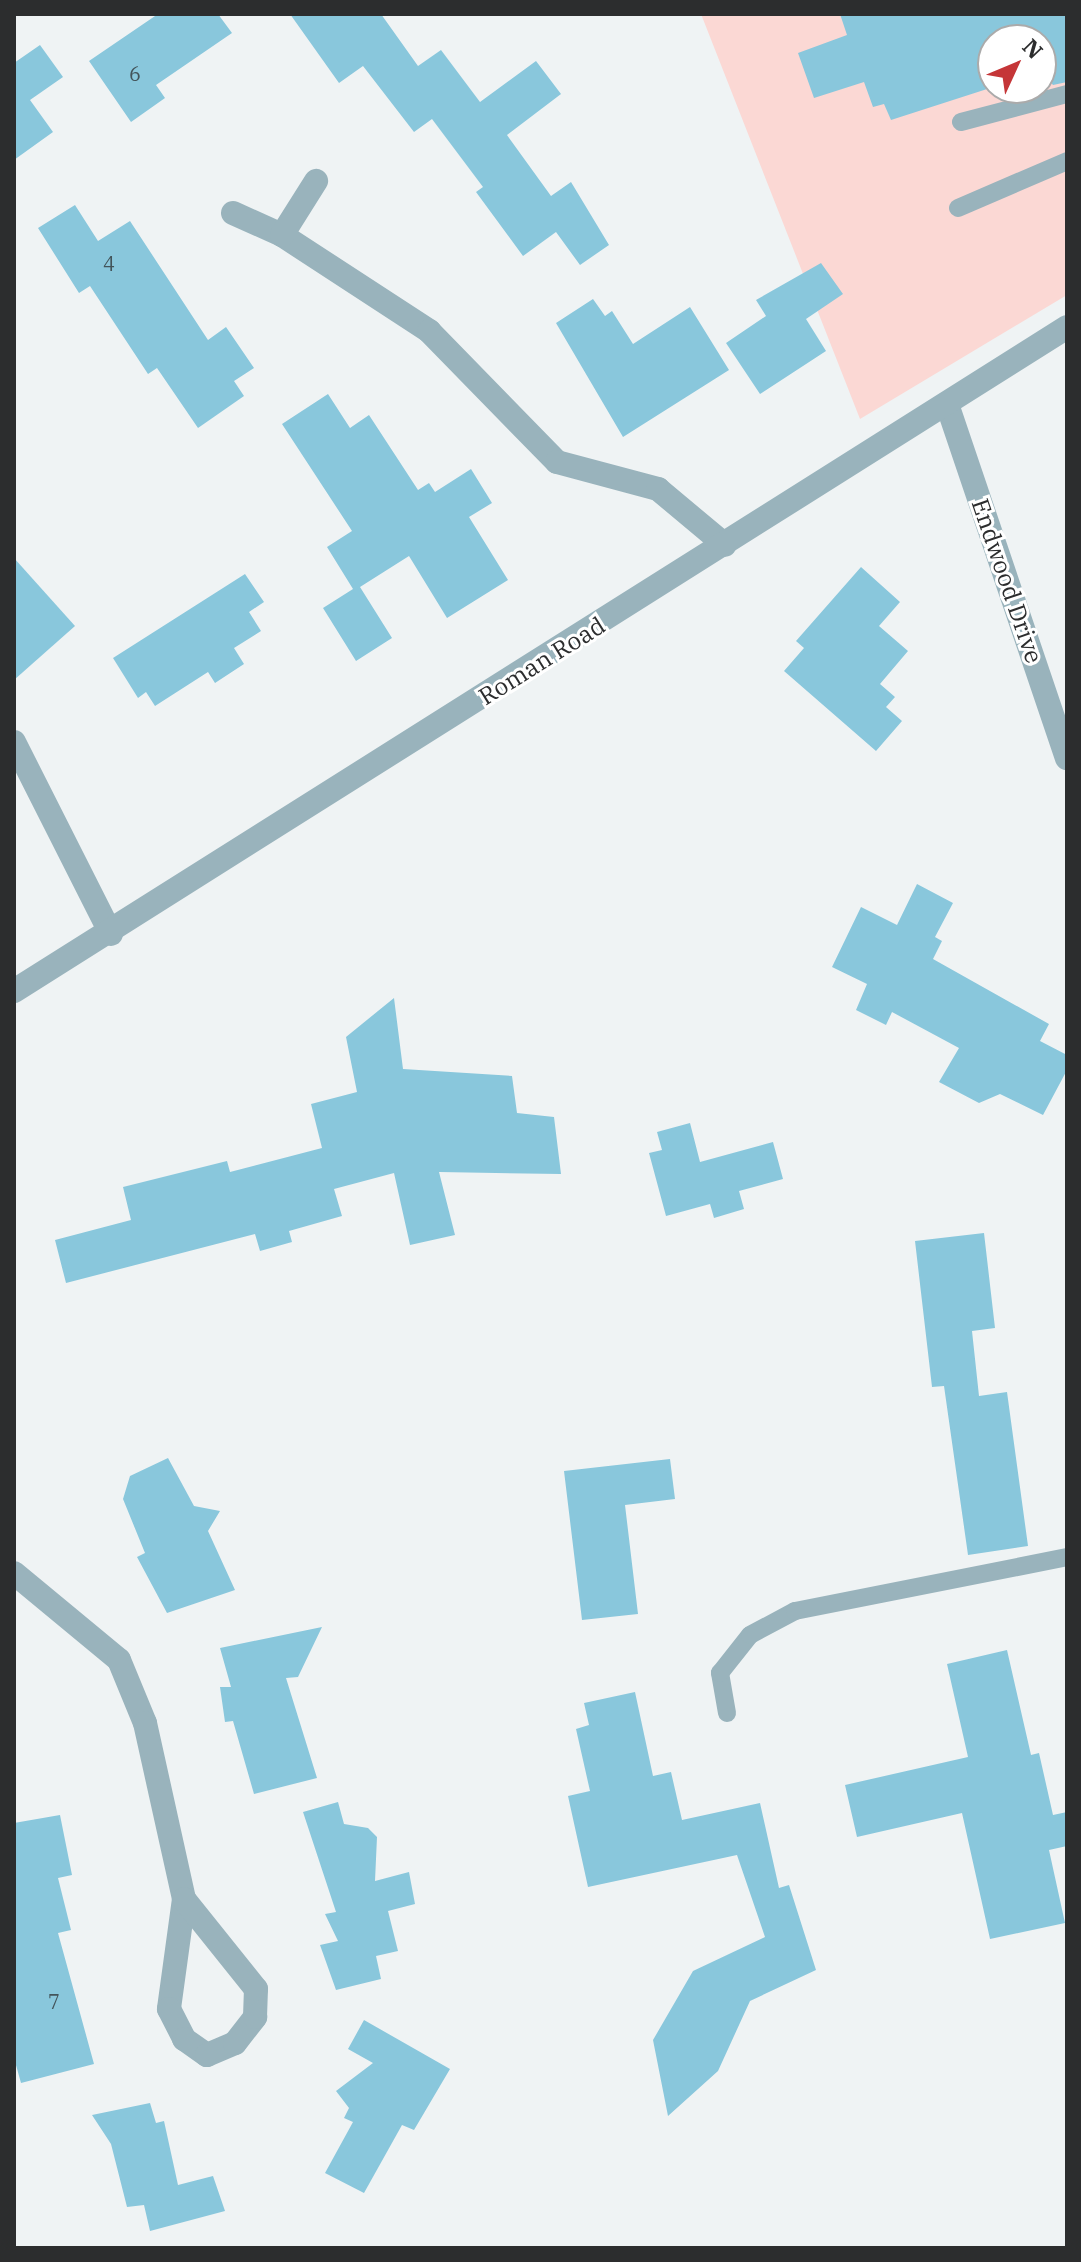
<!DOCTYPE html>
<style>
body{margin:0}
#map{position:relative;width:1081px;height:2262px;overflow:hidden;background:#eff3f4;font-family:"IBM Plex Serif",serif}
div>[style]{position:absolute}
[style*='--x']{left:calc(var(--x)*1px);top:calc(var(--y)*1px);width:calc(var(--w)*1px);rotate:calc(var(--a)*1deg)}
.green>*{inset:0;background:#fbd8d4}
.building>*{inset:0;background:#89c7dc}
.lane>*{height:18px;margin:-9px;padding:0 9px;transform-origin:9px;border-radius:9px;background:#99b3bc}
.street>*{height:24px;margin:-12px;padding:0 12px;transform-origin:12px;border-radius:12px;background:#99b3bc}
span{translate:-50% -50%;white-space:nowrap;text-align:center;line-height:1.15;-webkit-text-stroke:6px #fff;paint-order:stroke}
.number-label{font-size:20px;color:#43545a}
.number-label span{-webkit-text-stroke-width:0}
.street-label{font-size:24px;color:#2c2d2e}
.frame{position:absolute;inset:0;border:16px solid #2c2d2e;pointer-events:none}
.north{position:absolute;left:977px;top:24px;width:80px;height:80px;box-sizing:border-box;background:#fff;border:2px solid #ababab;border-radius:50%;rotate:46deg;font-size:22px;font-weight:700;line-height:32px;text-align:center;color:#2c2d2e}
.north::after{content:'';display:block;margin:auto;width:28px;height:36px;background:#c53638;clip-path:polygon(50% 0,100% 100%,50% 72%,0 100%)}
</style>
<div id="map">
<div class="green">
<i style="clip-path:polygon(evenodd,701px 14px,1067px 14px,1067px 295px,860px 419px,701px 14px,993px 40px,1041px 40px,1041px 88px,993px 88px,993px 40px)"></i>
</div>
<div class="building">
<i style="clip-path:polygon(158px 14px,218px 14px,232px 33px,156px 85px,165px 98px,131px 122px,89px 61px)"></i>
<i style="clip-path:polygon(290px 14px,381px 14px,418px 66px,441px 50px,480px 102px,536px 61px,561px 94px,507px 135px,551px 196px,571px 182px,609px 245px,580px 265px,556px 232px,523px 256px,476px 192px,483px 187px,432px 119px,414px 132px,363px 66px,339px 83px)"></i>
<i style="clip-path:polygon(840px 14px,1067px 14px,1067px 82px,1053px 85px,1041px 70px,1041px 40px,993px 40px,993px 87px,984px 90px,891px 120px,884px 104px,873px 107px,864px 82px,814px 98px,798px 53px,847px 35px)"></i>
<i style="clip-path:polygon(40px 45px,63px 77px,30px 100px,53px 132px,14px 160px,14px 63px)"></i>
<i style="clip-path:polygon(75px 205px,98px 241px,130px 221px,208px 340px,226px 327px,254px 368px,234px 381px,244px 396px,198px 428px,157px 368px,148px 374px,90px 286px,79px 293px,38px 228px)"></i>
<i style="clip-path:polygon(821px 263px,843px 294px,806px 319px,826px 351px,760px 394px,726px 343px,766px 316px,756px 300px)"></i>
<i style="clip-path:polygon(593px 299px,605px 316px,612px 311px,633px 344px,690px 307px,729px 370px,623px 437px,556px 323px)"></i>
<i style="clip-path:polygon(328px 394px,350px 428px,369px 415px,418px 490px,429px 483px,435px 492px,471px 469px,492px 503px,469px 517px,508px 580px,447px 618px,409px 556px,360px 587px,392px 638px,356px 661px,323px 608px,353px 589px,327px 547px,352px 531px,282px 424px)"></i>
<i style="clip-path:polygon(14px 558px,75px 626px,14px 680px)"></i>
<i style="clip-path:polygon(861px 567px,900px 602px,879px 626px,908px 651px,880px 684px,895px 697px,886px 707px,902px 721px,876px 751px,784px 671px,804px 648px,796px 641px)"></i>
<i style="clip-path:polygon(245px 574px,264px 602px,249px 612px,261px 631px,234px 648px,244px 664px,215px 683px,208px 672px,155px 706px,146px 692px,138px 698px,113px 658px)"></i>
<i style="clip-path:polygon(917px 884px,953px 903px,935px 937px,942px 941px,933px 959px,1049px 1024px,1040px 1041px,1067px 1055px,1067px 1070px,1043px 1115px,1000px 1094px,979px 1103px,939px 1082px,959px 1048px,892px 1012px,886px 1025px,856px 1010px,867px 984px,832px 967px,861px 907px,897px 925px)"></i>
<i style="clip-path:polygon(394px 998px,403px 1069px,512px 1076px,517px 1113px,554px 1117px,561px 1174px,439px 1172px,455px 1235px,410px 1245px,394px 1173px,334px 1189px,342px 1216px,289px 1231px,292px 1242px,260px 1251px,255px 1234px,66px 1283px,55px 1240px,131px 1220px,123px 1187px,227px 1161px,230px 1172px,322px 1148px,311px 1104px,357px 1092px,346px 1037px)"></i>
<i style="clip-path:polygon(690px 1123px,700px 1162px,773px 1142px,783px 1179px,739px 1191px,744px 1209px,714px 1218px,710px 1204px,666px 1216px,649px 1153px,662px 1150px,657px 1132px)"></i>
<i style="clip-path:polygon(984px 1233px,995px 1328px,972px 1331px,979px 1396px,1007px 1392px,1028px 1546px,968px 1555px,944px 1386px,932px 1387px,915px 1241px)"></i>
<i style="clip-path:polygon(168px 1458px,194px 1506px,220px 1511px,208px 1531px,235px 1590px,167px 1613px,137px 1557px,145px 1553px,123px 1499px,130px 1476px)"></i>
<i style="clip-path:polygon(670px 1459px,675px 1499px,625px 1505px,638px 1614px,582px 1620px,564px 1471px)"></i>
<i style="clip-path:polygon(322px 1627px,298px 1677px,286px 1678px,317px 1778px,254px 1794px,233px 1721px,225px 1722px,220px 1687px,231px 1687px,220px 1648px)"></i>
<i style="clip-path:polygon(1007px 1650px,1031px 1755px,1039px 1753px,1053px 1815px,1067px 1812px,1067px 1846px,1049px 1850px,1065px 1923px,990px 1939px,962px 1813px,857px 1837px,845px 1785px,968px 1757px,947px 1664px)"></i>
<i style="clip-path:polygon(635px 1692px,653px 1776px,671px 1772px,682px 1820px,760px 1803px,779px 1888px,789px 1885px,816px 1970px,750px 2001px,718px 2071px,668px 2116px,653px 2040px,693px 1971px,765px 1937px,737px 1855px,588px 1887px,568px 1796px,590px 1791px,576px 1729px,589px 1725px,584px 1703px)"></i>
<i style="clip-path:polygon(338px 1802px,344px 1824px,368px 1828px,377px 1837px,375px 1881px,409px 1872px,415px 1904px,388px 1911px,398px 1951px,376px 1956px,381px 1979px,336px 1990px,320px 1945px,338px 1941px,325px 1914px,336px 1912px,303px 1812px)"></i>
<i style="clip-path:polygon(60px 1815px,72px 1875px,58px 1878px,71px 1930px,58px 1933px,94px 2064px,21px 2083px,14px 2058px,14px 1823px)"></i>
<i style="clip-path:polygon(364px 2020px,450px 2069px,414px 2130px,402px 2125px,364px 2193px,325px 2173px,353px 2122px,344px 2118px,349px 2108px,336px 2091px,373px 2063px,348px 2049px)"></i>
<i style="clip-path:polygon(150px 2103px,156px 2123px,164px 2121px,178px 2185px,213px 2176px,225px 2211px,150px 2231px,144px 2205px,127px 2207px,111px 2144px,92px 2115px)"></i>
</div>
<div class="lane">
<i style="--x:961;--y:122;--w:110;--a:-14.8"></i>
<i style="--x:958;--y:208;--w:119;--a:-23.3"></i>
<i style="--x:727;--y:1713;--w:41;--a:-99.9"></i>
<i style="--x:720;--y:1673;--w:48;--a:-51.7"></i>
<i style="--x:750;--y:1635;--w:51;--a:-28.1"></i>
<i style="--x:795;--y:1611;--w:277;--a:-11.2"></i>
</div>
<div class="street">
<i style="--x:233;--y:213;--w:54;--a:24.2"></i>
<i style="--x:282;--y:235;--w:176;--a:33.1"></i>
<i style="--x:429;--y:331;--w:183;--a:45.7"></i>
<i style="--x:557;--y:462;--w:105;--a:15"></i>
<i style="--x:658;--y:489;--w:87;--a:39.9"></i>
<i style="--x:282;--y:235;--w:64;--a:-57.8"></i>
<i style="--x:947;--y:404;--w:374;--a:71.3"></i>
<i style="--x:14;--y:742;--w:215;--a:63.2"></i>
<i style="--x:14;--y:991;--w:1245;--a:-32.23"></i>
<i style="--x:14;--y:1573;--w:136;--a:39.6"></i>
<i style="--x:119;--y:1660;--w:68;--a:67.6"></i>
<i style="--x:145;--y:1723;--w:180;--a:77.5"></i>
<i style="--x:184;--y:1899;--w:111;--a:97.8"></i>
<i style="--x:169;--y:2009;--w:34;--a:63"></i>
<i style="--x:184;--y:2039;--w:28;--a:35"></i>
<i style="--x:207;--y:2055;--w:30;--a:-23"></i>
<i style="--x:235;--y:2043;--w:33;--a:-52"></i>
<i style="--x:255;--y:2017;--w:28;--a:-88"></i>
<i style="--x:256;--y:1989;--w:115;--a:-128.7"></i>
</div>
<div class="number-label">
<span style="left:135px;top:73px">6</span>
<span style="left:109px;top:263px">4</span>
<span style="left:54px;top:2001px">7</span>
</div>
<div class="street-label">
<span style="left:1007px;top:581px;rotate:71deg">Endwood Drive</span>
<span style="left:542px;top:661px;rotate:-32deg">Roman Road</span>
</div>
<div class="frame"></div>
<div class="north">N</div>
</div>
